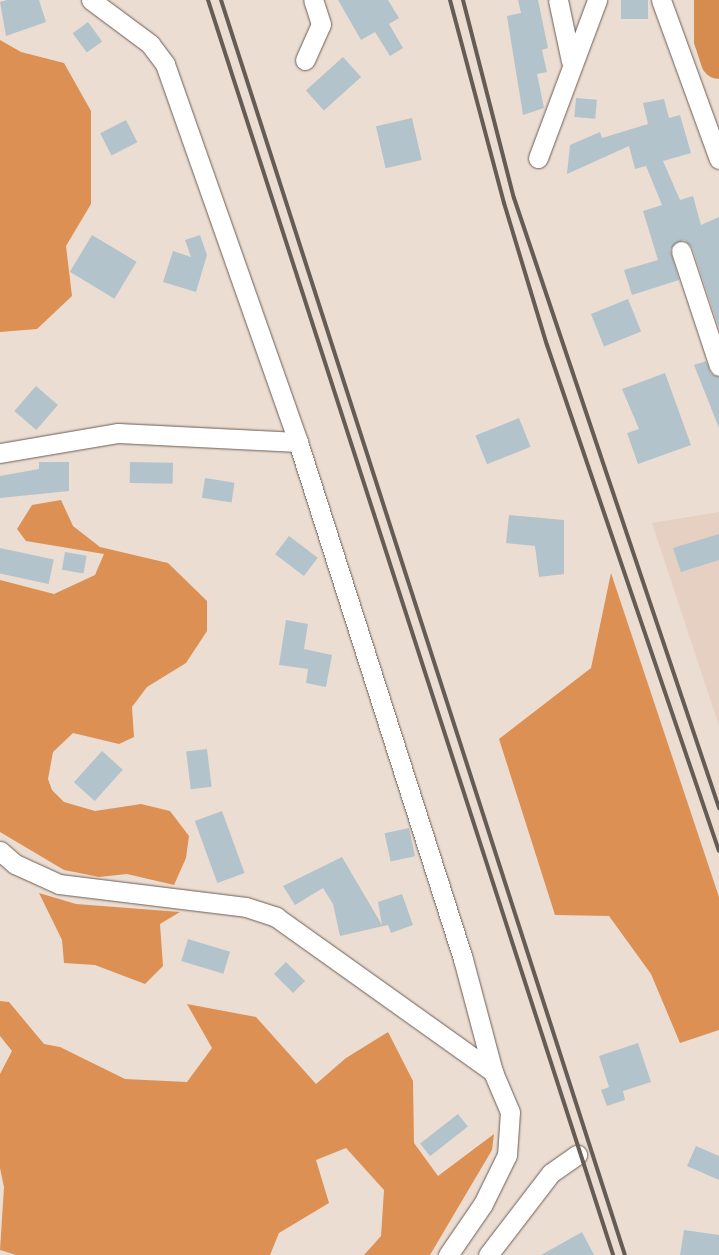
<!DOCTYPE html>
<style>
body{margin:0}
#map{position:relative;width:719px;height:1255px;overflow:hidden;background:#ecddd2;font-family:"IBM Plex Serif",serif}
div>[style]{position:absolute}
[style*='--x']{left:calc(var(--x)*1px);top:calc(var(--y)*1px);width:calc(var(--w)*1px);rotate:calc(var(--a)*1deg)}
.built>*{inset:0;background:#e5d0c1}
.forest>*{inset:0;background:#dc9054}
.river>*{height:36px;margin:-18px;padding:0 18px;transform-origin:18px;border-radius:18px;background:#d78c4f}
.building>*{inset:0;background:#b3c3cc;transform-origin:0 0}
.roads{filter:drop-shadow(0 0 1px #6b5e55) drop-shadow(0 0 1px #6b5e55)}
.street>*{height:19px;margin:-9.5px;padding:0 9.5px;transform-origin:9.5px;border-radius:9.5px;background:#fff}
.rail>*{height:4px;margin:-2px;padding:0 2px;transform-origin:2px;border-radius:2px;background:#645c55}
span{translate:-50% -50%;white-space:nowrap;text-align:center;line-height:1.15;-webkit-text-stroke:4px #ecddd2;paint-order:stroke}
</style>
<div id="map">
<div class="built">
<i style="clip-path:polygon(719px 512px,719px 726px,652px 523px)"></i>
</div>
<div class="forest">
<i style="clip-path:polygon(0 40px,21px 52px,64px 63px,91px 111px,91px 204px,66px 246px,72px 296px,37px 329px,0 332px)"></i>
<i style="clip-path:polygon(61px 500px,73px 526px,100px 547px,168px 563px,207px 601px,207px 631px,186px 663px,147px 687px,132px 707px,134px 737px,119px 744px,73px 733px,53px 752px,48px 779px,52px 790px,64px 802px,95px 811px,141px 804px,170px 811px,189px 836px,186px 858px,174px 885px,127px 874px,99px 877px,64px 870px,0 832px,0 580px,54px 594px,95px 575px,104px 554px,26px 541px,17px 529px,32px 505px)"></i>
<i style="clip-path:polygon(611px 573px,719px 897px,719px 1030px,680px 1043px,651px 974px,609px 916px,555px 915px,499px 739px,591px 668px)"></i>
<i style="clip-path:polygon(39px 893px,76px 904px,180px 912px,160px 924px,163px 966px,145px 984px,95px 965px,64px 963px,62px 940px)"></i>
<i style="clip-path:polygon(0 1001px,9px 1002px,44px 1044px,60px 1047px,125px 1079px,187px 1082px,212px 1048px,187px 1004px,256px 1017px,316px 1084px,346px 1058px,388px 1032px,413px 1081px,414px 1143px,438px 1176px,494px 1134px,492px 1150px,430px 1255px,364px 1255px,381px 1236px,384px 1190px,346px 1148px,316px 1160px,329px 1203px,279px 1233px,270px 1255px,16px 1255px,0 1250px,4px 1187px,0 1168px,0 1074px,12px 1051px,0 1036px)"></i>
</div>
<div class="river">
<i style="--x:712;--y:0;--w:40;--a:90"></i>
<i style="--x:712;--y:40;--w:22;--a:72"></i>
</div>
<div class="building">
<i style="clip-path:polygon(7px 0,39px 0,46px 22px,6px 36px,0 2px)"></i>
<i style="clip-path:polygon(338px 0,388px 0,399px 18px,389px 24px,403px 48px,390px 56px,375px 32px,361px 40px)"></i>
<i style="clip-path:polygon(518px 0,538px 0,548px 48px,542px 50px,547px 72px,537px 74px,544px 108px,523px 115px,507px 16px,521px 13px)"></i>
<i style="left:621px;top:0;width:27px;height:19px"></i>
<i style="left:88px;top:22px;width:24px;height:19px;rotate:54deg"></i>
<i style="left:343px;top:57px;width:27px;height:50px;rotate:48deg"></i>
<i style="left:576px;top:98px;width:21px;height:19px;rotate:5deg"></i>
<i style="clip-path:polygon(664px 99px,669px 118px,680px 115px,691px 153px,663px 161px,680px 200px,693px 196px,701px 225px,719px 217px,719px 328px,692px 247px,684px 240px,670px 249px,679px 280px,632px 295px,624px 270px,658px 260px,643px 211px,662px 205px,646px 166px,635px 169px,629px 146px,567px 174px,570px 145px,600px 132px,602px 138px,648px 124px,643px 103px)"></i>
<i style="left:412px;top:118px;width:43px;height:37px;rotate:77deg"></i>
<i style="left:126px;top:120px;width:25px;height:29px;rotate:63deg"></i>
<i style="left:92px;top:235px;width:52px;height:43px;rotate:31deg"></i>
<i style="clip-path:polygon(200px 235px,207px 255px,196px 292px,163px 282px,173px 251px,191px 257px,185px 240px)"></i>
<i style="left:628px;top:299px;width:35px;height:40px;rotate:68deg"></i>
<i style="clip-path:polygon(706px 361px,711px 374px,719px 377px,719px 428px,694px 365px)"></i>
<i style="clip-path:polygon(665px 373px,691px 445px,638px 464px,627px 433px,639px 429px,622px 389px)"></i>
<i style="left:36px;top:386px;width:29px;height:33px;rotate:41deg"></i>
<i style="left:519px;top:418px;width:31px;height:47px;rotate:68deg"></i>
<i style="clip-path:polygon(39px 462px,69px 462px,69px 491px,0 498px,0 476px,39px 469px)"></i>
<i style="left:130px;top:462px;width:43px;height:21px;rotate:1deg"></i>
<i style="left:205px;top:478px;width:30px;height:20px;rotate:9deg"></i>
<i style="clip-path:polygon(509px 515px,564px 520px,564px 574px,539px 577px,535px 546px,506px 543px)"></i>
<i style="clip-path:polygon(719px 534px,719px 560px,681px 572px,673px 548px)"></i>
<i style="left:289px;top:536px;width:36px;height:23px;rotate:37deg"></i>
<i style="left:0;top:548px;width:55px;height:25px;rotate:12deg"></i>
<i style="left:65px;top:552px;width:22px;height:18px;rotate:10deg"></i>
<i style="clip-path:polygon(286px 620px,308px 624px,304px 649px,332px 655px,326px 687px,306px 683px,308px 669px,279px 665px)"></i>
<i style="left:207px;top:749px;width:38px;height:21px;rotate:83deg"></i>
<i style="left:102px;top:751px;width:28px;height:42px;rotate:42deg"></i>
<i style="left:222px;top:811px;width:66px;height:29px;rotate:70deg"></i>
<i style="left:409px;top:828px;width:29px;height:25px;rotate:78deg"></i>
<i style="clip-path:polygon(342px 857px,382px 925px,378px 902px,402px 894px,413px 925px,391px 933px,388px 925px,340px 936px,333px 904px,323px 888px,295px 905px,283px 886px)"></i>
<i style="left:188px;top:939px;width:44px;height:23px;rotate:17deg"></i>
<i style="left:286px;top:962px;width:27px;height:17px;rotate:45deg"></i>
<i style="clip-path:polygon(638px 1043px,651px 1082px,623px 1091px,625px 1100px,607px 1106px,601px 1090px,609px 1087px,599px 1056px)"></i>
<i style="left:458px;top:1114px;width:16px;height:48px;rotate:52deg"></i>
<i style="clip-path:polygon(696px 1146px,719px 1156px,719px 1180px,687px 1166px)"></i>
<i style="clip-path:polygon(684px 1230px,719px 1235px,719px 1255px,680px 1255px)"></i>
<i style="clip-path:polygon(582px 1232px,594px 1255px,541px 1255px)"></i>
</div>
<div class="roads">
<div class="street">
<i style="--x:91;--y:0;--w:74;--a:36.7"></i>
<i style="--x:150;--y:44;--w:25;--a:53"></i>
<i style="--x:165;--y:64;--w:401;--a:70.6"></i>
<i style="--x:298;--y:442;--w:543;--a:72.3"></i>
<i style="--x:463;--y:959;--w:117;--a:75.1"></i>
<i style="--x:558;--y:0;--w:62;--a:78"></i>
<i style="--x:661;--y:0;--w:169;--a:70"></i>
<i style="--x:305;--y:60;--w:39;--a:-66"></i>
<i style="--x:321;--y:24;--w:25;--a:-108"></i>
<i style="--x:538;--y:158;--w:169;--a:-69.5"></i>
<i style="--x:681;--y:251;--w:121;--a:71.7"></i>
<i style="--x:0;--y:453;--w:120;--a:-9.6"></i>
<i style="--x:118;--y:433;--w:180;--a:2.9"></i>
<i style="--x:0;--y:851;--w:20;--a:41"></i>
<i style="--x:15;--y:864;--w:48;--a:24.4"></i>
<i style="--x:59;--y:884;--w:188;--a:7"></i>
<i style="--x:246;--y:907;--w:32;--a:18"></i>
<i style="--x:276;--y:917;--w:267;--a:35.5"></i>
<i style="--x:493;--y:1072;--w:43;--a:67"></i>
<i style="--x:510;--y:1112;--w:43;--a:94"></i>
<i style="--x:507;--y:1155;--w:55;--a:116.1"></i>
<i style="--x:483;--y:1204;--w:62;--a:124.5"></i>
<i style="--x:488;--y:1255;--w:103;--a:-52.5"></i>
<i style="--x:551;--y:1173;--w:32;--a:-35"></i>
</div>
</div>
<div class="rail">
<i style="--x:208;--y:0;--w:1319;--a:72.11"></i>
<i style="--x:221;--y:0;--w:1318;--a:72.16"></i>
<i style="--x:450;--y:0;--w:210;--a:75.1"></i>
<i style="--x:504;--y:203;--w:148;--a:73.2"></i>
<i style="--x:547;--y:345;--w:534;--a:71.23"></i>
<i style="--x:463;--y:0;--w:204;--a:75.6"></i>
<i style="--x:514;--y:198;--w:644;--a:71.42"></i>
</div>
</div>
